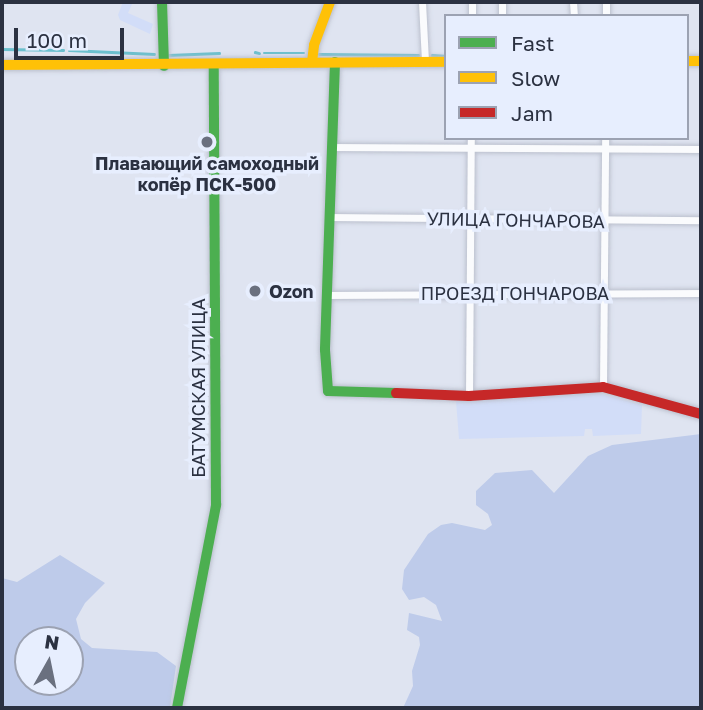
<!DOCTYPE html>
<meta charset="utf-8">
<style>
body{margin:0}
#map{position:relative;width:703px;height:710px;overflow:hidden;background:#dfe4f1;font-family:"Golos Text",sans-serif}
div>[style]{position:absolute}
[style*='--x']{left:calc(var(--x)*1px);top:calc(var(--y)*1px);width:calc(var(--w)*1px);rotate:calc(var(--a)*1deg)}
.built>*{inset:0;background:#d2ddf8}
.green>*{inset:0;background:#becbea}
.stream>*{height:2.5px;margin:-1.25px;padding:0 1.25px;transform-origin:1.25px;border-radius:1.25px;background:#6bc0ce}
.roads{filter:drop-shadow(0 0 2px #bbc0cd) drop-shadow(0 0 2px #bbc0cd)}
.street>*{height:7px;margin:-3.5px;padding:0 3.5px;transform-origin:3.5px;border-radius:3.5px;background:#fafbfd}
.fast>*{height:10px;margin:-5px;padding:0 5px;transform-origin:5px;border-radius:5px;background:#4caf50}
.slow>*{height:10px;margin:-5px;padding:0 5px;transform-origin:5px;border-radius:5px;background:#ffc107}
.jam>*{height:10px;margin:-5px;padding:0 5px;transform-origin:5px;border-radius:5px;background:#c62828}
.dots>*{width:19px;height:19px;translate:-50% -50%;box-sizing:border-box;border:4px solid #e7eefe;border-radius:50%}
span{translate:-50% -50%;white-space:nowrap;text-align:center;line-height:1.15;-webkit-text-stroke:7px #e7eefe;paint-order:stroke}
.poi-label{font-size:18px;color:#2b3141;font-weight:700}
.left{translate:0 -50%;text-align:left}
.street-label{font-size:18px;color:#2b3141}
.frame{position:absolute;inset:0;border:4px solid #2b3141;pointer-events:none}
.legend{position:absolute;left:444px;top:14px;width:245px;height:126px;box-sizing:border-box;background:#e7eefe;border:2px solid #9ca2b2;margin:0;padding:9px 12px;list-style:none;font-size:21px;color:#2b3141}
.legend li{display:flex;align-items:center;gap:14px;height:35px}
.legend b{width:35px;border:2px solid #9ca2b2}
.north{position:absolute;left:14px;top:626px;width:70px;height:70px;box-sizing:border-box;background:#e7eefe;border:2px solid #9ca2b2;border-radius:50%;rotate:9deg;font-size:19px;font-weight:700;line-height:28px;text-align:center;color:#2b3141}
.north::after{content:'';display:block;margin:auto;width:24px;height:32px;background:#6a707f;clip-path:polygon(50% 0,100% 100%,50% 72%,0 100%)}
.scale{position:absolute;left:14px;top:28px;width:110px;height:32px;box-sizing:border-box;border:4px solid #2b3141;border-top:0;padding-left:9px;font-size:21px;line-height:24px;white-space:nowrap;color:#2b3141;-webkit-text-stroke:5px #e7eefe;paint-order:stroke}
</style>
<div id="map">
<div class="built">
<i style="clip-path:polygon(123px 2px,133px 2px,128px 13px,153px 24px,150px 34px,120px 20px,118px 15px)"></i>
<i style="clip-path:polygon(597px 393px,642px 405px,641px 434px,593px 436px,592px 429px,585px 429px,584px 436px,459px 439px,456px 401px)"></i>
</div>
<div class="green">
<i style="clip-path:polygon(701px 434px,701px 708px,403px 708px,413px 686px,412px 671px,420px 645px,419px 637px,407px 630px,409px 613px,442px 621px,436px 605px,424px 597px,409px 600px,402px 589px,404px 570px,428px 534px,441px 525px,452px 523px,485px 530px,492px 525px,488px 514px,476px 505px,476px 491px,495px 473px,532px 470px,554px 493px,588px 456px,612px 445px)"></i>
<i style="clip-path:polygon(evenodd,60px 555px,105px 583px,85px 603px,76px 619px,81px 639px,92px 648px,157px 652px,176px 666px,170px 708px,2px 708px,2px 578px,17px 582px,60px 555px,28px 640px,70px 640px,70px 682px,28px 682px,28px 640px)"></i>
</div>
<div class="stream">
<i style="--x:2;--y:49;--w:61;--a:0.9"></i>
<i style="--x:69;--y:50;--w:85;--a:2.7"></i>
<i style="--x:255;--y:52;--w:4;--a:14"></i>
<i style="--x:264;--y:53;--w:40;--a:0"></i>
<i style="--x:319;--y:54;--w:99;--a:0.6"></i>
<i style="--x:169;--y:55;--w:50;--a:-2.3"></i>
<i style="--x:432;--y:55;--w:14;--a:4"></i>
</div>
<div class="roads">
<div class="street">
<i style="--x:422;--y:2;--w:60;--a:87.1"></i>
<i style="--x:472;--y:2;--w:14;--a:90"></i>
<i style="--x:573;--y:2;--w:14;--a:86"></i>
<i style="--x:502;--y:16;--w:14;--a:-90"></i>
<i style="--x:606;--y:16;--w:14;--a:-90"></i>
<i style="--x:332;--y:147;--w:369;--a:0.3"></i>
<i style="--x:330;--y:217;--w:371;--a:0.5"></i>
<i style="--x:328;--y:295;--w:373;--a:-0.3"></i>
<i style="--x:603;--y:387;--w:249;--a:-89.5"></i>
<i style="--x:469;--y:396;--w:258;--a:-89.6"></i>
</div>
<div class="fast">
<i style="--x:162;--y:2;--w:64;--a:88.2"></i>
<i style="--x:335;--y:62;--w:288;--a:92"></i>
<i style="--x:325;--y:350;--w:41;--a:85.8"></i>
<i style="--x:328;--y:391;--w:68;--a:1.7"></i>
<i style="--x:177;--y:708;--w:207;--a:-79.1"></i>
<i style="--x:216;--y:505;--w:441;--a:-90.3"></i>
</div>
<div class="slow">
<i style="--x:687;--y:61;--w:14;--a:0"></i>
<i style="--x:312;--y:62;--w:17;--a:-83"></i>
<i style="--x:314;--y:45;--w:46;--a:-69.6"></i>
<i style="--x:2;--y:65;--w:444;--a:-0.4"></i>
</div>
<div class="jam">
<i style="--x:396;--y:393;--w:73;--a:2.4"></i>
<i style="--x:469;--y:396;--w:134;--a:-3.8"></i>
<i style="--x:603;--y:387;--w:102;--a:15.4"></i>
</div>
</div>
<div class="dots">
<i style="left:207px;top:142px;background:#6a707f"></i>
<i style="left:255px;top:291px;background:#6a707f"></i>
</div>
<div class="poi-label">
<span style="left:207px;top:174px">Плавающий самоходный<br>копёр ПСК-500</span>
<span class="left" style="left:269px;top:291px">Ozon</span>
</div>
<div class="street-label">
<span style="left:516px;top:220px;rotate:1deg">УЛИЦА ГОНЧАРОВА</span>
<span style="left:515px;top:293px">ПРОЕЗД ГОНЧАРОВА</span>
<span style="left:198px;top:388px;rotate:-90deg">БАТУМСКАЯ УЛИЦА</span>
</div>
<div class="frame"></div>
<ul class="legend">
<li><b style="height:9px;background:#4caf50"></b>Fast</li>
<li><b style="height:9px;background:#ffc107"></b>Slow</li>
<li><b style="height:9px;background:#c62828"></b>Jam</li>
</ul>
<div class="north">N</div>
<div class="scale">100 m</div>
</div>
